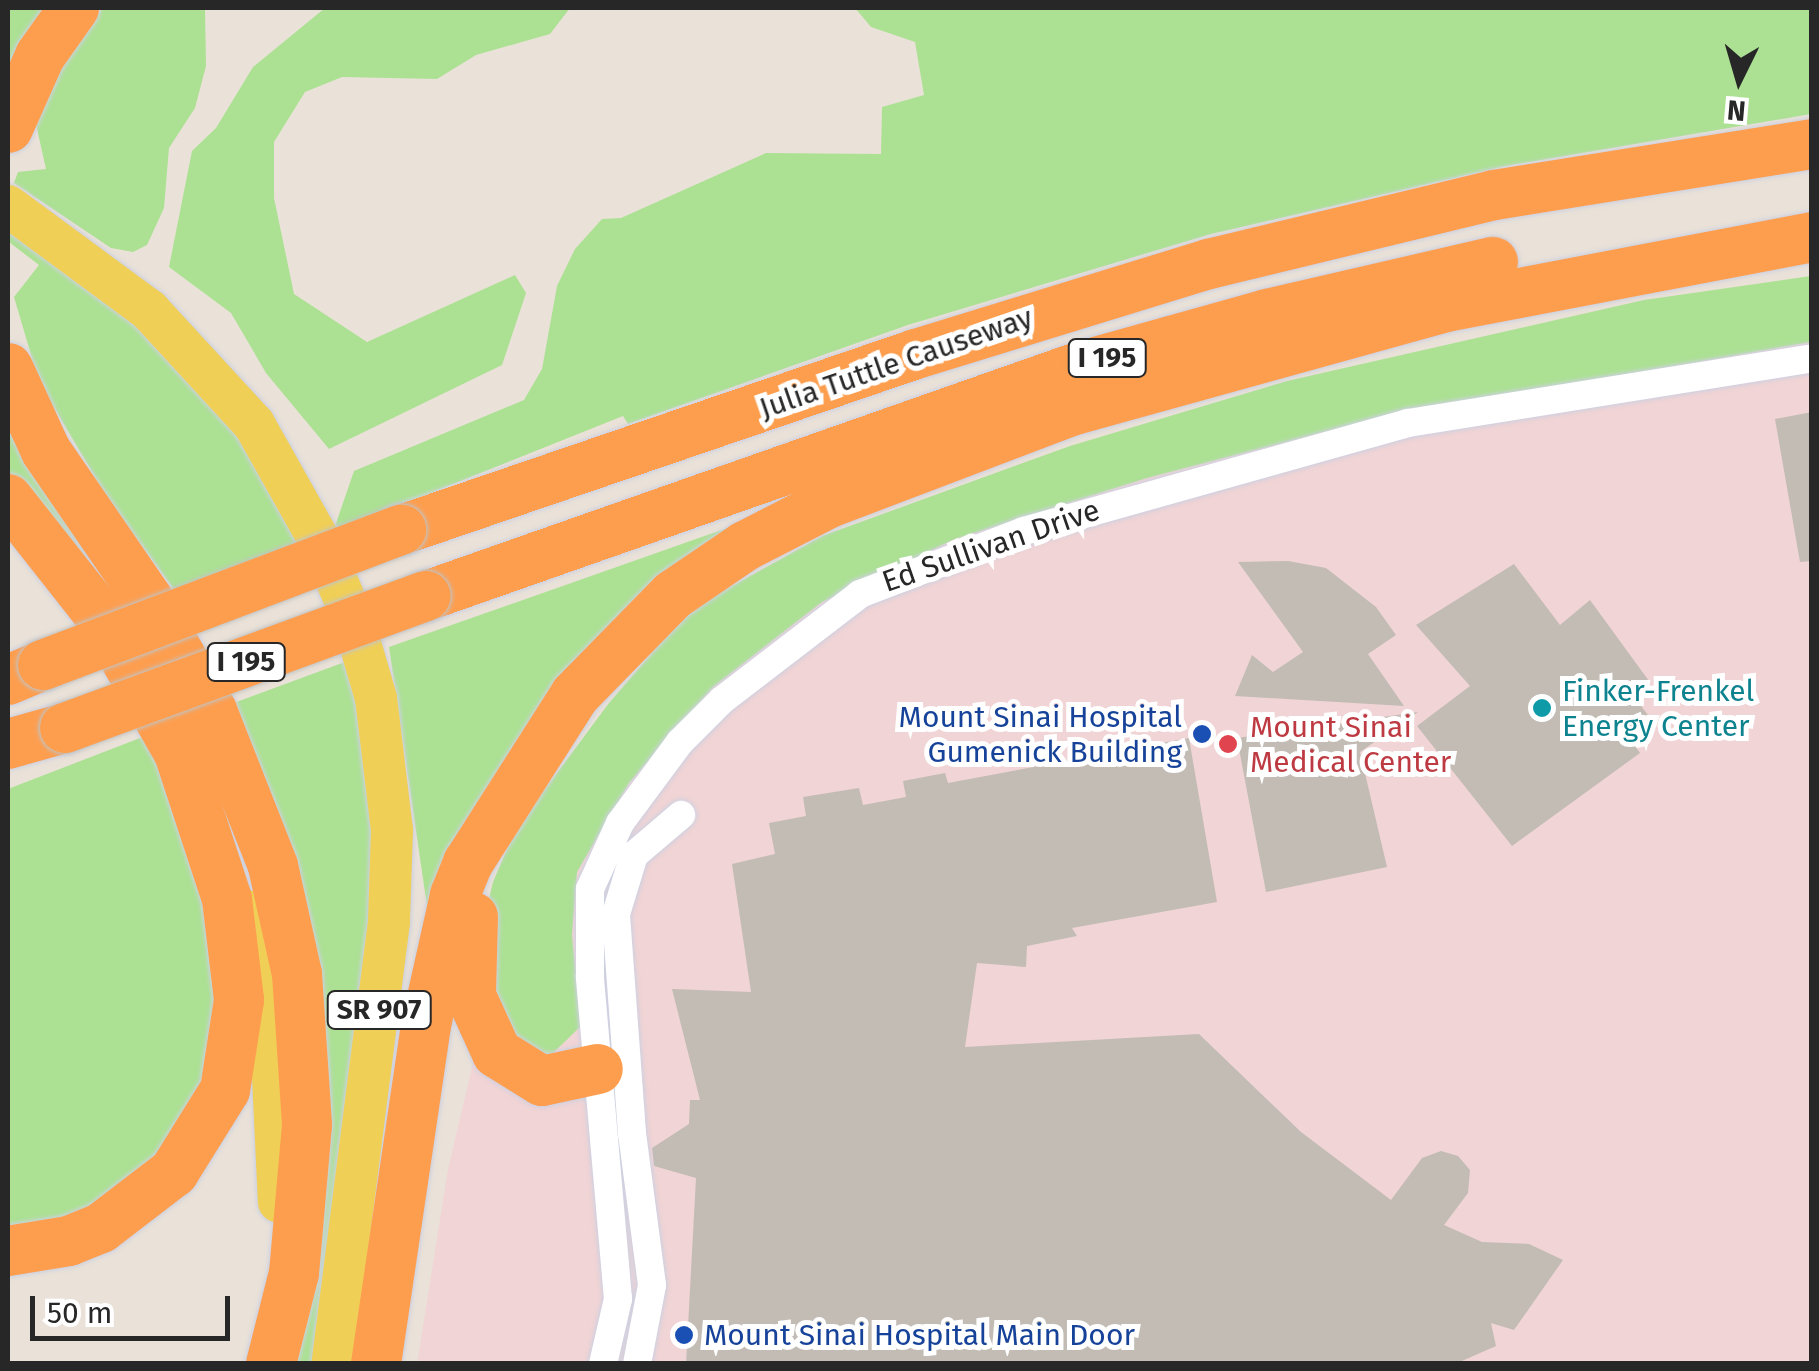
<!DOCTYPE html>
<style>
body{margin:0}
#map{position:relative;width:1819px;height:1371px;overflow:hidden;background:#eae2d8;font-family:"Fira Sans",sans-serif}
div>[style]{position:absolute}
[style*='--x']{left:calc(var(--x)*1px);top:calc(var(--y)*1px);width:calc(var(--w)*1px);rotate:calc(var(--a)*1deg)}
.medical>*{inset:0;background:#f1d4d5}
.green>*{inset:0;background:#ace193}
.building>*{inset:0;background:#c2bcb5}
.roads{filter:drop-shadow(0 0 2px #cdd0e0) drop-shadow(0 0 2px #cdd0e0)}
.street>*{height:28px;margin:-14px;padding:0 14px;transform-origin:14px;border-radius:14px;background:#fff}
.primary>*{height:42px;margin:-21px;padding:0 21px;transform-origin:21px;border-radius:21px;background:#f0cf57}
.highway>*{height:50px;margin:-25px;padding:0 25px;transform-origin:25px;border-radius:25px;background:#fd9e4f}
.bridges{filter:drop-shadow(0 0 2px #c3c3c3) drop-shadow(0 0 2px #c3c3c3)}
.highway-bridge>*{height:50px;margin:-25px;padding:0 25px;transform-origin:25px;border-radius:25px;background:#fd9e4f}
.dots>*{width:28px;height:28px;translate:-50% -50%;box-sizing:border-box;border:5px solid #fff;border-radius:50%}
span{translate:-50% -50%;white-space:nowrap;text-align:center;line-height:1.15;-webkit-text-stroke:10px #fff;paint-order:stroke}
.shield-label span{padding:2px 8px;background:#fff;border:2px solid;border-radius:8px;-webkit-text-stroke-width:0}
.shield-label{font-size:28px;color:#272727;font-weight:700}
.street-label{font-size:30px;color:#272727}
.culture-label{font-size:30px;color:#0d838f}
.left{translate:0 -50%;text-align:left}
.transit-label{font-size:30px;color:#164399}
.right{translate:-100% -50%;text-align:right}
.health-label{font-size:30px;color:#be3a42}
.frame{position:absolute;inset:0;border:10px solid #272727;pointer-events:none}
.north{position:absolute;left:1689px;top:30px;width:100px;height:100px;-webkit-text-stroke:8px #fff;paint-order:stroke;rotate:185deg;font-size:28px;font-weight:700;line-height:40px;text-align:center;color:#272727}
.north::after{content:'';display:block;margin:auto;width:35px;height:45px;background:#272727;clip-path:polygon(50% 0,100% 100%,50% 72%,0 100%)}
.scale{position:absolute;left:30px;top:1296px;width:200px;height:45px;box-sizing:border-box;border:5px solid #272727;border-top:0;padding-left:12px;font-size:30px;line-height:35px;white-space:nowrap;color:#272727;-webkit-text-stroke:8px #fff;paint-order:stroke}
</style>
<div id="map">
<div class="medical">
<i style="clip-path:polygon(1811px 318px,1811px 1363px,417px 1364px,448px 1169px,510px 907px,779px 582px,1092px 467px)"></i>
</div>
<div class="green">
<i style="clip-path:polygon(8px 8px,46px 8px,8px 72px)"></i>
<i style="clip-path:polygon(205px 8px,206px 66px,195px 108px,169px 148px,164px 208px,147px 245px,133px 252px,111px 248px,14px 183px,18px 172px,46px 169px,35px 120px,61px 65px,102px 9px)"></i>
<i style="clip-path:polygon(325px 8px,570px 8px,550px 34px,476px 55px,437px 79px,342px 77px,305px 92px,274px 142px,274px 198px,294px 294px,367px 342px,515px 275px,526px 293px,502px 365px,329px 449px,266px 373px,231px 313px,169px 267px,192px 151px,216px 128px,253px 67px)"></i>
<i style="clip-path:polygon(855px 8px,1811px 8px,1811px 114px,1506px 166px,1211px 234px,908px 325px,628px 424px,623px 416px,333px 532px,354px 471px,524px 400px,542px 369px,557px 286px,575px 249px,602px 219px,621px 218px,766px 153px,881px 154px,882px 107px,924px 95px,915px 42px,871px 27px)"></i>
<i style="clip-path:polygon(10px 223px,184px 358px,311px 541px,175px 591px,108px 499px,39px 382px,14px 297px,39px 265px,9px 242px)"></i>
<i style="clip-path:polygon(1811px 276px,1811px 342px,1381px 417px,1147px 478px,955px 539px,822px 602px,713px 687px,629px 783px,577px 872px,572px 935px,581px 1026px,551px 1055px,517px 1052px,478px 944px,493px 882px,516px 828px,609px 703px,689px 610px,822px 536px,1070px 446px,1287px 381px,1644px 300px)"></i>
<i style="clip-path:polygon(8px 423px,132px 607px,118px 613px,8px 476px)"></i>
<i style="clip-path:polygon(750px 520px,651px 587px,591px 643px,427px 906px,389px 647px)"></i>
<i style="clip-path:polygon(353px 659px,383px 836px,324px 1363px,295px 1363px,304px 1319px,231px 704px)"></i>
<i style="clip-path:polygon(153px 733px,184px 806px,224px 1012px,191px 1126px,118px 1201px,8px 1234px,8px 789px)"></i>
</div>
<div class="building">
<i style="clip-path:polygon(1812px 412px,1812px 561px,1800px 562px,1775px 419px)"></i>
<i style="clip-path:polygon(1288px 561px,1326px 568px,1376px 607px,1396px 635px,1368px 654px,1404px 706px,1235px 696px,1252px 655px,1273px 672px,1303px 652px,1238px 562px)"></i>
<i style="clip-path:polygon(1514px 564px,1560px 625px,1590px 600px,1649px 681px,1632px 694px,1654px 723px,1631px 740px,1640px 753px,1512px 846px,1417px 726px,1470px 686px,1416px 625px)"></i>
<i style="clip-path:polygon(1418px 712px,1360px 752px,1387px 867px,1266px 892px,1237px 738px)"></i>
<i style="clip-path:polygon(1189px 738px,1217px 902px,1072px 928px,1077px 936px,1027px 946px,1026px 967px,977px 963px,965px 1047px,1199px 1034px,1301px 1132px,1391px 1200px,1422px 1158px,1441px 1151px,1458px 1156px,1470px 1170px,1468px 1193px,1444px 1225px,1482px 1242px,1529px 1244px,1563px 1260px,1514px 1330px,1491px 1323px,1496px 1346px,1455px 1364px,686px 1364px,696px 1178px,654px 1166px,652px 1148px,689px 1124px,690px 1100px,700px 1100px,672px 989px,751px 992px,732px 864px,775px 854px,769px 823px,806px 816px,803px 797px,859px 788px,863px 805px,906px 797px,903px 781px,945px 773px,948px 783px)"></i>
</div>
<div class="roads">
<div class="street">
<i style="--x:603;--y:1364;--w:67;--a:-77"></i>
<i style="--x:618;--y:1299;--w:324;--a:-95"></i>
<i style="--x:590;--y:976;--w:87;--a:-90"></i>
<i style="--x:590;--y:889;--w:72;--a:-65.6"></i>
<i style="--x:620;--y:823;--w:101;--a:-53.5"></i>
<i style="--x:680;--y:742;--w:59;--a:-45"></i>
<i style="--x:722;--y:700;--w:174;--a:-37.5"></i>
<i style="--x:860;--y:594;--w:176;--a:-21"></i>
<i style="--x:1024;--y:531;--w:399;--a:-15.7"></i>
<i style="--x:1408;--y:423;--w:409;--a:-9.1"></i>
<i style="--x:637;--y:1364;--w:80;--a:-79.2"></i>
<i style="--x:652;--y:1285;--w:153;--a:-97.5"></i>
<i style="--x:632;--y:1133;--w:220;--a:-94.2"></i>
<i style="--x:616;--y:914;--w:62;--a:-73"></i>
<i style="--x:634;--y:855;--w:62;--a:-40.4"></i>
</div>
<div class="primary">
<i style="--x:8;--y:206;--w:175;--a:36.4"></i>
<i style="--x:149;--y:310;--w:155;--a:47.4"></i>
<i style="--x:254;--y:424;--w:131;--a:60.7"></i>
<i style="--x:318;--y:538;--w:85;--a:66.4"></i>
<i style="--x:352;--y:616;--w:85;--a:73.7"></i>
<i style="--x:376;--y:698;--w:133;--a:83.1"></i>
<i style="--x:392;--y:830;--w:92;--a:91.9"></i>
<i style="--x:389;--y:922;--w:446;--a:97.3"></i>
<i style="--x:246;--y:911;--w:106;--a:76.9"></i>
<i style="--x:270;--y:1014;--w:188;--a:87.3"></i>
</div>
<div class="highway">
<i style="--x:8;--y:128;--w:79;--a:-66"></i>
<i style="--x:40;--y:56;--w:59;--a:-54.7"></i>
<i style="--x:8;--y:368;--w:91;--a:65.4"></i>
<i style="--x:46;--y:451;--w:182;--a:55.5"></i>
<i style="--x:149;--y:601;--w:127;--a:60.2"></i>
<i style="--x:212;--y:711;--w:167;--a:68.5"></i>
<i style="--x:273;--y:866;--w:111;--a:77.5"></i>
<i style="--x:297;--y:974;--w:151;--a:86.2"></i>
<i style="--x:307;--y:1125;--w:149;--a:95"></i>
<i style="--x:294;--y:1273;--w:94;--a:104.2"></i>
<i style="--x:8;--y:499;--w:152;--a:51.7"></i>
<i style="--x:102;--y:618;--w:155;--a:60.3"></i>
<i style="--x:179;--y:753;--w:154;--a:71.8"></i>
<i style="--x:227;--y:899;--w:102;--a:83.2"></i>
<i style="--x:239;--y:1000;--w:91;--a:98.8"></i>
<i style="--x:225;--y:1090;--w:97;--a:121.9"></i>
<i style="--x:174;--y:1172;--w:92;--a:142.5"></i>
<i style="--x:101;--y:1228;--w:35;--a:158"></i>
<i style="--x:69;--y:1241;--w:62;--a:170.7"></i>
<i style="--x:401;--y:530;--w:544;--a:-18.87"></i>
<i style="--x:916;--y:354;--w:307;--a:-17.1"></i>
<i style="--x:1209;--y:264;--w:293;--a:-13.6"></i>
<i style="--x:1494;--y:195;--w:322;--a:-9.1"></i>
<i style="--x:426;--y:596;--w:694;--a:-19.35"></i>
<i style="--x:1081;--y:366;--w:193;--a:-15.6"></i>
<i style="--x:1267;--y:314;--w:232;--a:-13"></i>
<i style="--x:8;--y:680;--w:38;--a:-23"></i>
<i style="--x:8;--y:744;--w:59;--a:-15.7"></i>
<i style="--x:473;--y:917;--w:79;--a:91.5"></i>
<i style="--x:471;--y:996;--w:63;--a:65.5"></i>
<i style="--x:497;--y:1053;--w:53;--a:31.9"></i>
<i style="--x:542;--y:1081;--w:57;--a:-12.1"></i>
<i style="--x:376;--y:1364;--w:343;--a:-81.6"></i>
<i style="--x:426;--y:1025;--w:133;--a:-77.4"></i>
<i style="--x:455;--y:895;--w:35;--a:-68"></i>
<i style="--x:468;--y:863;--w:199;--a:-57.5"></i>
<i style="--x:575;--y:695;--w:140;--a:-45.6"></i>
<i style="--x:673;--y:595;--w:87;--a:-34.2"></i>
<i style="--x:745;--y:546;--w:94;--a:-27.1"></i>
<i style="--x:829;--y:503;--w:259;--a:-20.8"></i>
<i style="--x:1071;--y:411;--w:389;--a:-15.5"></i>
<i style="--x:1446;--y:307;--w:373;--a:-10.8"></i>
</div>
</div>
<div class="bridges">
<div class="highway-bridge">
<i style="--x:43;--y:665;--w:383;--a:-20.7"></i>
<i style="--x:65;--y:728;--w:384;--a:-20.1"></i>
</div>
</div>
<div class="dots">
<i style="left:1542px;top:708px;background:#0f9aa8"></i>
<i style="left:1202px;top:734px;background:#1a4fb4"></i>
<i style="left:1228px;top:744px;background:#e0444e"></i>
<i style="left:684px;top:1335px;background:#1a4fb4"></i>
</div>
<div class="shield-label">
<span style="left:1107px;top:358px">I 195</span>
<span style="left:246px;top:662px">I 195</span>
<span style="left:379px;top:1010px">SR 907</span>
</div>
<div class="street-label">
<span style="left:896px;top:363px;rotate:-19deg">Julia Tuttle Causeway</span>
<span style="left:991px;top:546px;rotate:-19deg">Ed Sullivan Drive</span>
</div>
<div class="culture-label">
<span class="left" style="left:1562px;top:708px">Finker-Frenkel<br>Energy Center</span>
</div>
<div class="transit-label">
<span class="right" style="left:1182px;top:734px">Mount Sinai Hospital<br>Gumenick Building</span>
<span class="left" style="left:704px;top:1335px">Mount Sinai Hospital Main Door</span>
</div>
<div class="health-label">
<span class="left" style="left:1250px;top:744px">Mount Sinai<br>Medical Center</span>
</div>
<div class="frame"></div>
<div class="north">N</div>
<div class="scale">50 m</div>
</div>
